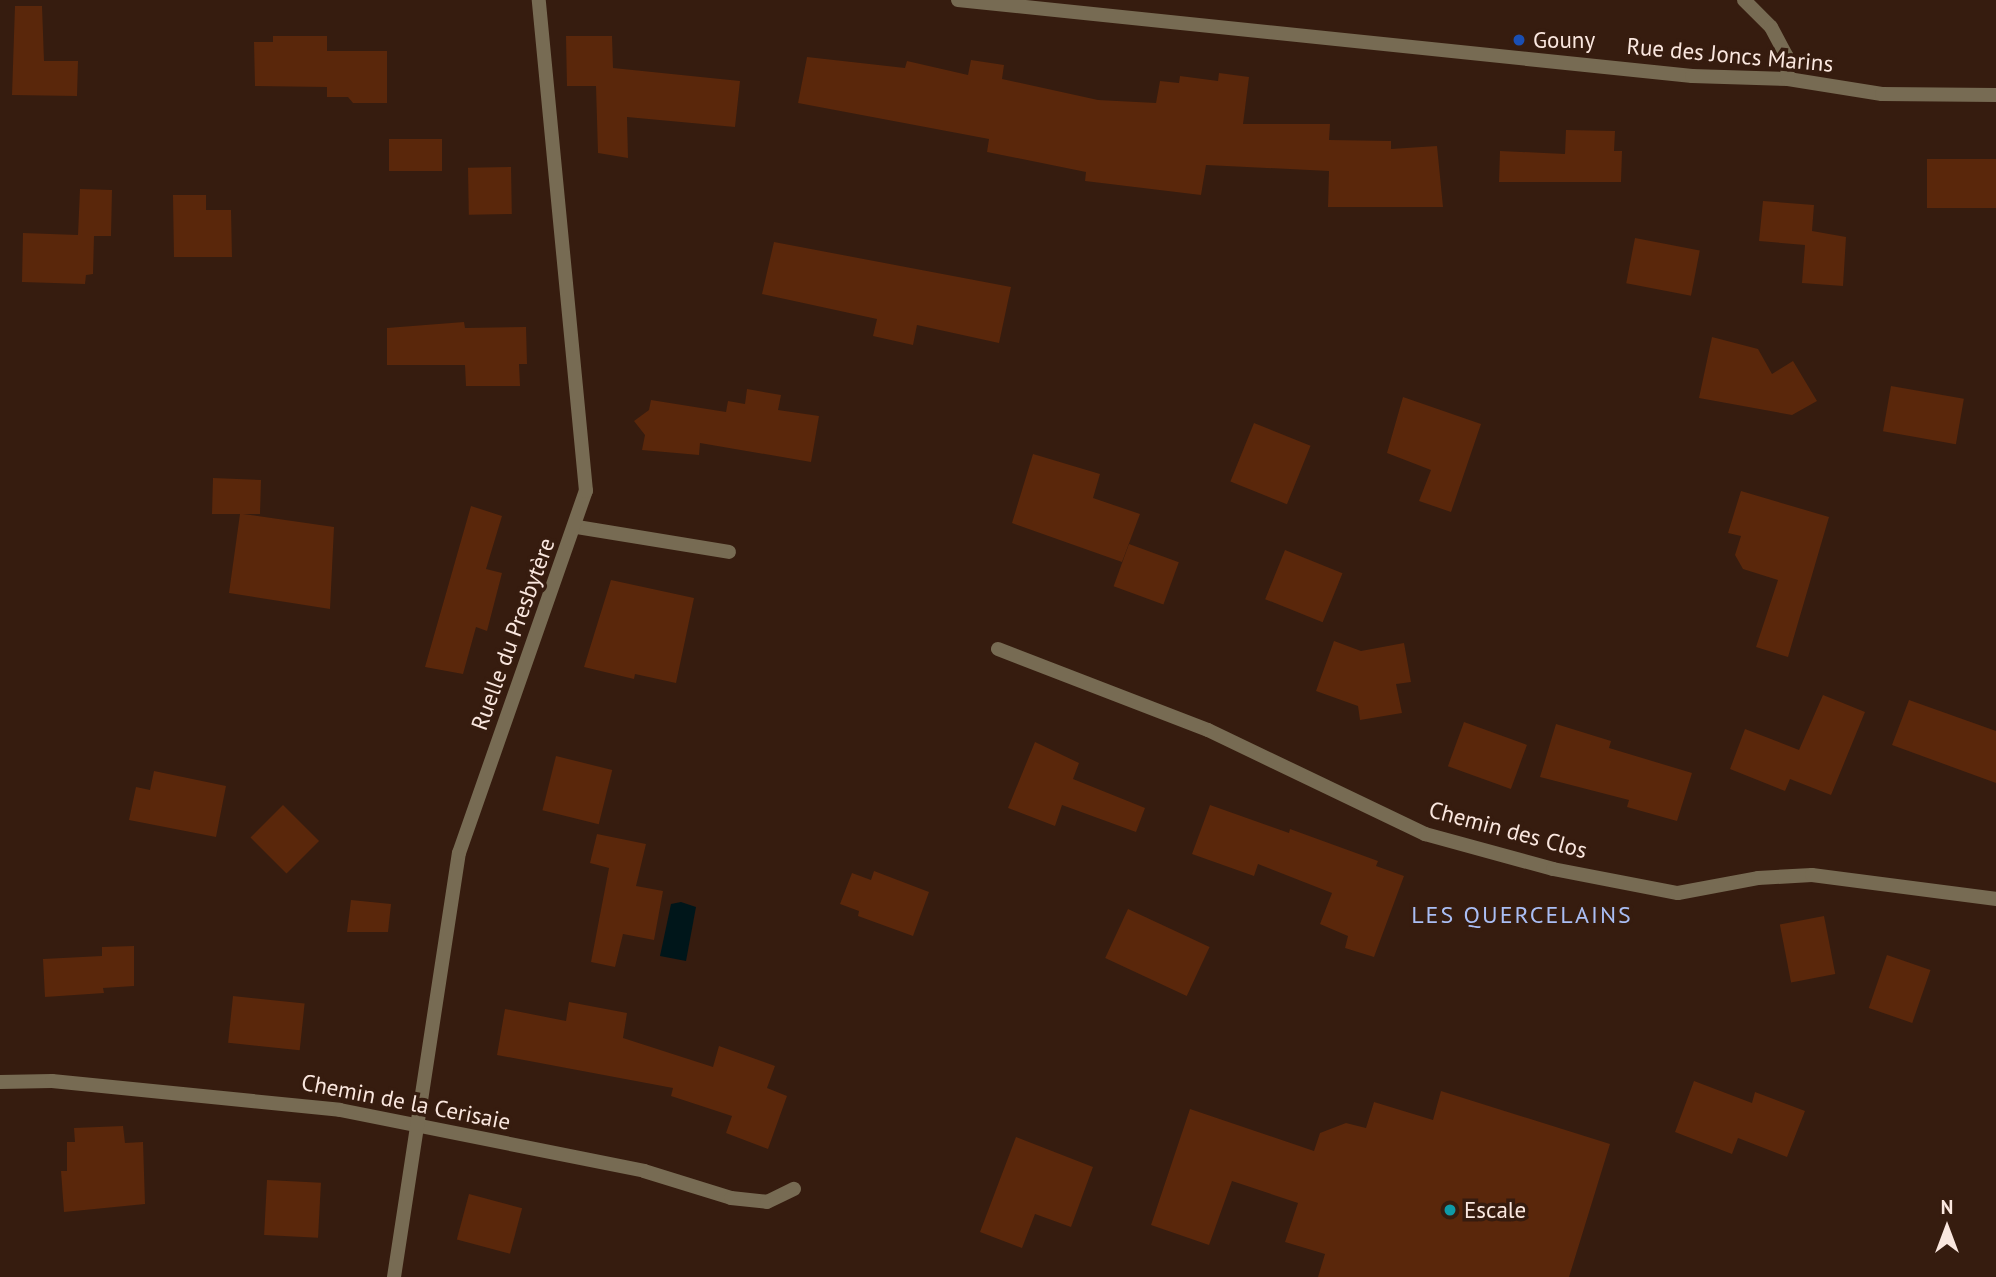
<!DOCTYPE html>
<meta charset="utf-8">
<style>
body{margin:0}
#map{position:relative;width:1996px;height:1277px;overflow:hidden;background:#361c0f;font-family:"PT Sans",sans-serif}
div>[style]{position:absolute}
[style*='--x']{left:calc(var(--x)*1px);top:calc(var(--y)*1px);width:calc(var(--w)*1px);rotate:calc(var(--a)*1deg)}
.water>*{inset:0;background:#00161a}
.building>*{inset:0;background:#5a270b;transform-origin:0 0}
.street>*{height:14px;margin:-7px;padding:0 7px;transform-origin:7px;border-radius:7px;background:#776b53}
.dots>*{width:19px;height:19px;translate:-50% -50%;box-sizing:border-box;border:4px solid #361c0f;border-radius:50%}
span{translate:-50% -50%;white-space:nowrap;text-align:center;line-height:1.15;-webkit-text-stroke:7px #361c0f;paint-order:stroke}
.poi-label{font-size:23px;color:#fae7df}
.left{translate:0 -50%;text-align:left}
.street-label{font-size:23px;color:#fae7df}
.neighbourhood-label{font-size:24px;color:#aabef4;letter-spacing:2px}
.north{position:absolute;left:1912px;top:1193px;width:70px;height:70px;-webkit-text-stroke:5px #361c0f;paint-order:stroke;rotate:0deg;font-size:19px;font-weight:700;line-height:28px;text-align:center;color:#fae7df}
.north::after{content:'';display:block;margin:auto;width:24px;height:32px;background:#fae7df;clip-path:polygon(50% 0,100% 100%,50% 72%,0 100%)}
</style>
<div id="map">
<div class="water">
<i style="clip-path:polygon(681px 902px,696px 907px,686px 961px,660px 956px,671px 904px)"></i>
</div>
<div class="building">
<i style="clip-path:polygon(15px 6px,42px 6px,44px 61px,78px 61px,77px 96px,12px 95px)"></i>
<i style="clip-path:polygon(273px 36px,327px 36px,327px 51px,387px 51px,387px 103px,353px 103px,348px 97px,327px 97px,327px 87px,255px 86px,254px 42px,273px 42px)"></i>
<i style="clip-path:polygon(566px 36px,612px 36px,613px 68px,740px 81px,735px 127px,627px 117px,628px 158px,598px 153px,596px 86px,567px 86px)"></i>
<i style="clip-path:polygon(807px 57px,905px 68px,907px 61px,968px 75px,971px 60px,1004px 65px,1002px 79px,1098px 100px,1156px 103px,1160px 81px,1179px 83px,1180px 76px,1218px 81px,1219px 73px,1249px 77px,1243px 124px,1330px 124px,1329px 140px,1391px 141px,1391px 149px,1437px 146px,1443px 207px,1328px 207px,1329px 171px,1206px 165px,1201px 195px,1085px 181px,1086px 172px,987px 152px,989px 139px,798px 103px)"></i>
<i style="clip-path:polygon(1566px 130px,1615px 131px,1614px 151px,1622px 151px,1621px 182px,1499px 182px,1500px 151px,1565px 154px)"></i>
<i style="left:442px;top:139px;width:32px;height:53px;rotate:90deg"></i>
<i style="left:1996px;top:159px;width:49px;height:69px;rotate:90deg"></i>
<i style="left:511px;top:167px;width:47px;height:43px;rotate:89deg"></i>
<i style="clip-path:polygon(80px 189px,112px 190px,111px 236px,94px 236px,93px 274px,86px 275px,85px 284px,22px 282px,23px 233px,78px 235px)"></i>
<i style="clip-path:polygon(173px 195px,206px 195px,206px 210px,231px 210px,232px 257px,174px 257px)"></i>
<i style="clip-path:polygon(1763px 201px,1814px 205px,1812px 231px,1846px 237px,1843px 286px,1802px 283px,1805px 245px,1759px 241px)"></i>
<i style="left:1635px;top:238px;width:66px;height:46px;rotate:11deg"></i>
<i style="clip-path:polygon(774px 242px,1011px 287px,999px 343px,917px 325px,913px 345px,873px 336px,877px 319px,762px 294px)"></i>
<i style="clip-path:polygon(464px 322px,465px 328px,526px 327px,527px 364px,519px 364px,520px 386px,466px 386px,465px 365px,387px 365px,387px 328px)"></i>
<i style="clip-path:polygon(1712px 337px,1758px 349px,1772px 374px,1793px 361px,1817px 401px,1792px 415px,1699px 398px)"></i>
<i style="left:1891px;top:386px;width:74px;height:46px;rotate:10deg"></i>
<i style="clip-path:polygon(747px 389px,781px 395px,778px 410px,819px 416px,811px 462px,700px 443px,699px 455px,642px 450px,645px 435px,634px 421px,649px 410px,651px 400px,726px 412px,728px 401px,745px 404px)"></i>
<i style="clip-path:polygon(1403px 397px,1481px 424px,1451px 512px,1419px 501px,1431px 470px,1387px 453px)"></i>
<i style="left:1254px;top:423px;width:61px;height:63px;rotate:22deg"></i>
<i style="clip-path:polygon(1033px 454px,1100px 474px,1093px 498px,1140px 514px,1122px 562px,1012px 523px)"></i>
<i style="clip-path:polygon(213px 478px,261px 480px,260px 514px,243px 514px,334px 527px,330px 609px,229px 593px,240px 514px,212px 514px)"></i>
<i style="clip-path:polygon(1741px 491px,1829px 517px,1788px 657px,1756px 647px,1778px 580px,1743px 569px,1735px 555px,1741px 536px,1728px 533px)"></i>
<i style="clip-path:polygon(471px 506px,502px 516px,486px 569px,502px 573px,487px 631px,476px 627px,463px 674px,425px 667px)"></i>
<i style="left:1129px;top:544px;width:53px;height:45px;rotate:20deg"></i>
<i style="left:1285px;top:550px;width:62px;height:53px;rotate:22deg"></i>
<i style="clip-path:polygon(611px 580px,694px 598px,676px 683px,635px 674px,634px 679px,584px 667px)"></i>
<i style="clip-path:polygon(1334px 641px,1361px 651px,1404px 643px,1411px 682px,1396px 684px,1402px 713px,1360px 720px,1358px 706px,1316px 691px)"></i>
<i style="clip-path:polygon(1823px 695px,1865px 712px,1831px 795px,1790px 779px,1785px 791px,1730px 769px,1745px 729px,1799px 750px)"></i>
<i style="clip-path:polygon(1909px 700px,1996px 731px,1996px 783px,1892px 745px)"></i>
<i style="left:1464px;top:722px;width:67px;height:47px;rotate:20deg"></i>
<i style="clip-path:polygon(1556px 724px,1611px 741px,1609px 748px,1692px 773px,1677px 821px,1627px 807px,1629px 800px,1540px 777px)"></i>
<i style="clip-path:polygon(1035px 742px,1079px 763px,1073px 779px,1145px 808px,1136px 832px,1062px 805px,1055px 826px,1008px 808px)"></i>
<i style="left:556px;top:756px;width:58px;height:56px;rotate:14deg"></i>
<i style="clip-path:polygon(154px 771px,226px 786px,216px 837px,129px 820px,136px 787px,150px 790px)"></i>
<i style="left:283px;top:805px;width:51px;height:46px;rotate:45deg"></i>
<i style="clip-path:polygon(1210px 805px,1289px 833px,1290px 829px,1378px 861px,1376px 866px,1404px 876px,1374px 957px,1345px 948px,1348px 936px,1320px 924px,1332px 893px,1258px 864px,1254px 876px,1192px 854px)"></i>
<i style="clip-path:polygon(597px 834px,646px 844px,636px 886px,663px 891px,654px 940px,623px 934px,615px 967px,591px 962px,609px 868px,590px 863px)"></i>
<i style="clip-path:polygon(874px 871px,929px 892px,913px 936px,858px 916px,859px 911px,840px 904px,852px 873px,871px 880px)"></i>
<i style="clip-path:polygon(351px 900px,391px 904px,388px 932px,347px 932px)"></i>
<i style="left:1128px;top:909px;width:90px;height:54px;rotate:25deg"></i>
<i style="left:1824px;top:916px;width:59px;height:45px;rotate:79deg"></i>
<i style="clip-path:polygon(134px 946px,134px 986px,103px 988px,104px 993px,45px 997px,43px 959px,102px 956px,102px 947px)"></i>
<i style="left:1887px;top:955px;width:46px;height:56px;rotate:19deg"></i>
<i style="left:233px;top:996px;width:72px;height:47px;rotate:6deg"></i>
<i style="clip-path:polygon(569px 1002px,627px 1013px,623px 1038px,713px 1067px,719px 1046px,775px 1066px,767px 1088px,787px 1096px,768px 1149px,726px 1133px,732px 1116px,671px 1096px,673px 1088px,497px 1055px,505px 1009px,566px 1021px)"></i>
<i style="clip-path:polygon(1694px 1081px,1752px 1103px,1755px 1092px,1805px 1111px,1787px 1157px,1738px 1138px,1732px 1154px,1675px 1132px)"></i>
<i style="clip-path:polygon(1441px 1091px,1610px 1144px,1569px 1277px,1318px 1277px,1325px 1254px,1285px 1242px,1298px 1203px,1232px 1181px,1209px 1245px,1151px 1225px,1190px 1109px,1314px 1151px,1320px 1133px,1346px 1123px,1366px 1128px,1374px 1102px,1433px 1120px)"></i>
<i style="clip-path:polygon(123px 1126px,125px 1143px,143px 1142px,145px 1204px,64px 1212px,61px 1171px,67px 1171px,67px 1142px,75px 1142px,74px 1128px)"></i>
<i style="clip-path:polygon(1016px 1137px,1093px 1167px,1071px 1227px,1035px 1214px,1022px 1248px,980px 1232px)"></i>
<i style="left:267px;top:1180px;width:54px;height:55px;rotate:3deg"></i>
<i style="left:469px;top:1194px;width:55px;height:47px;rotate:15deg"></i>
</div>
<div class="street">
<i style="--x:958;--y:0;--w:738;--a:5.91"></i>
<i style="--x:1692;--y:76;--w:96;--a:1.8"></i>
<i style="--x:1788;--y:79;--w:95;--a:9.1"></i>
<i style="--x:1882;--y:94;--w:114;--a:0.5"></i>
<i style="--x:1744;--y:0;--w:38;--a:45"></i>
<i style="--x:1771;--y:27;--w:32;--a:62"></i>
<i style="--x:1786;--y:55;--w:24;--a:85"></i>
<i style="--x:577;--y:527;--w:154;--a:9.3"></i>
<i style="--x:998;--y:649;--w:225;--a:21.1"></i>
<i style="--x:1208;--y:730;--w:241;--a:25.6"></i>
<i style="--x:1425;--y:834;--w:133;--a:15.3"></i>
<i style="--x:1553;--y:869;--w:127;--a:10.9"></i>
<i style="--x:1678;--y:893;--w:81;--a:-10.6"></i>
<i style="--x:1758;--y:878;--w:54;--a:-3.2"></i>
<i style="--x:1812;--y:875;--w:186;--a:7.4"></i>
<i style="--x:0;--y:1082;--w:52;--a:-1.1"></i>
<i style="--x:52;--y:1081;--w:289;--a:5.7"></i>
<i style="--x:340;--y:1110;--w:310;--a:11.3"></i>
<i style="--x:644;--y:1171;--w:91;--a:17.2"></i>
<i style="--x:731;--y:1198;--w:36;--a:6"></i>
<i style="--x:767;--y:1202;--w:30;--a:-26"></i>
<i style="--x:394;--y:1277;--w:429;--a:-81.3"></i>
<i style="--x:459;--y:853;--w:384;--a:-70.7"></i>
<i style="--x:586;--y:491;--w:493;--a:-95.5"></i>
</div>
<div class="dots">
<i style="left:1519px;top:40px;background:#1a4fb4"></i>
<i style="left:1450px;top:1210px;background:#0f9aa8"></i>
</div>
<div class="poi-label">
<span class="left" style="left:1533px;top:40px">Gouny</span>
<span class="left" style="left:1464px;top:1210px">Escale</span>
</div>
<div class="street-label">
<span style="left:1730px;top:55px;rotate:5deg">Rue des Joncs Marins</span>
<span style="left:513px;top:634px;rotate:-70deg">Ruelle du Presbytère</span>
<span style="left:1508px;top:830px;rotate:15deg">Chemin des Clos</span>
<span style="left:406px;top:1102px;rotate:11deg">Chemin de la Cerisaie</span>
</div>
<div class="neighbourhood-label">
<span style="left:1522px;top:915px">LES QUERCELAINS</span>
</div>
<div class="north">N</div>
</div>
